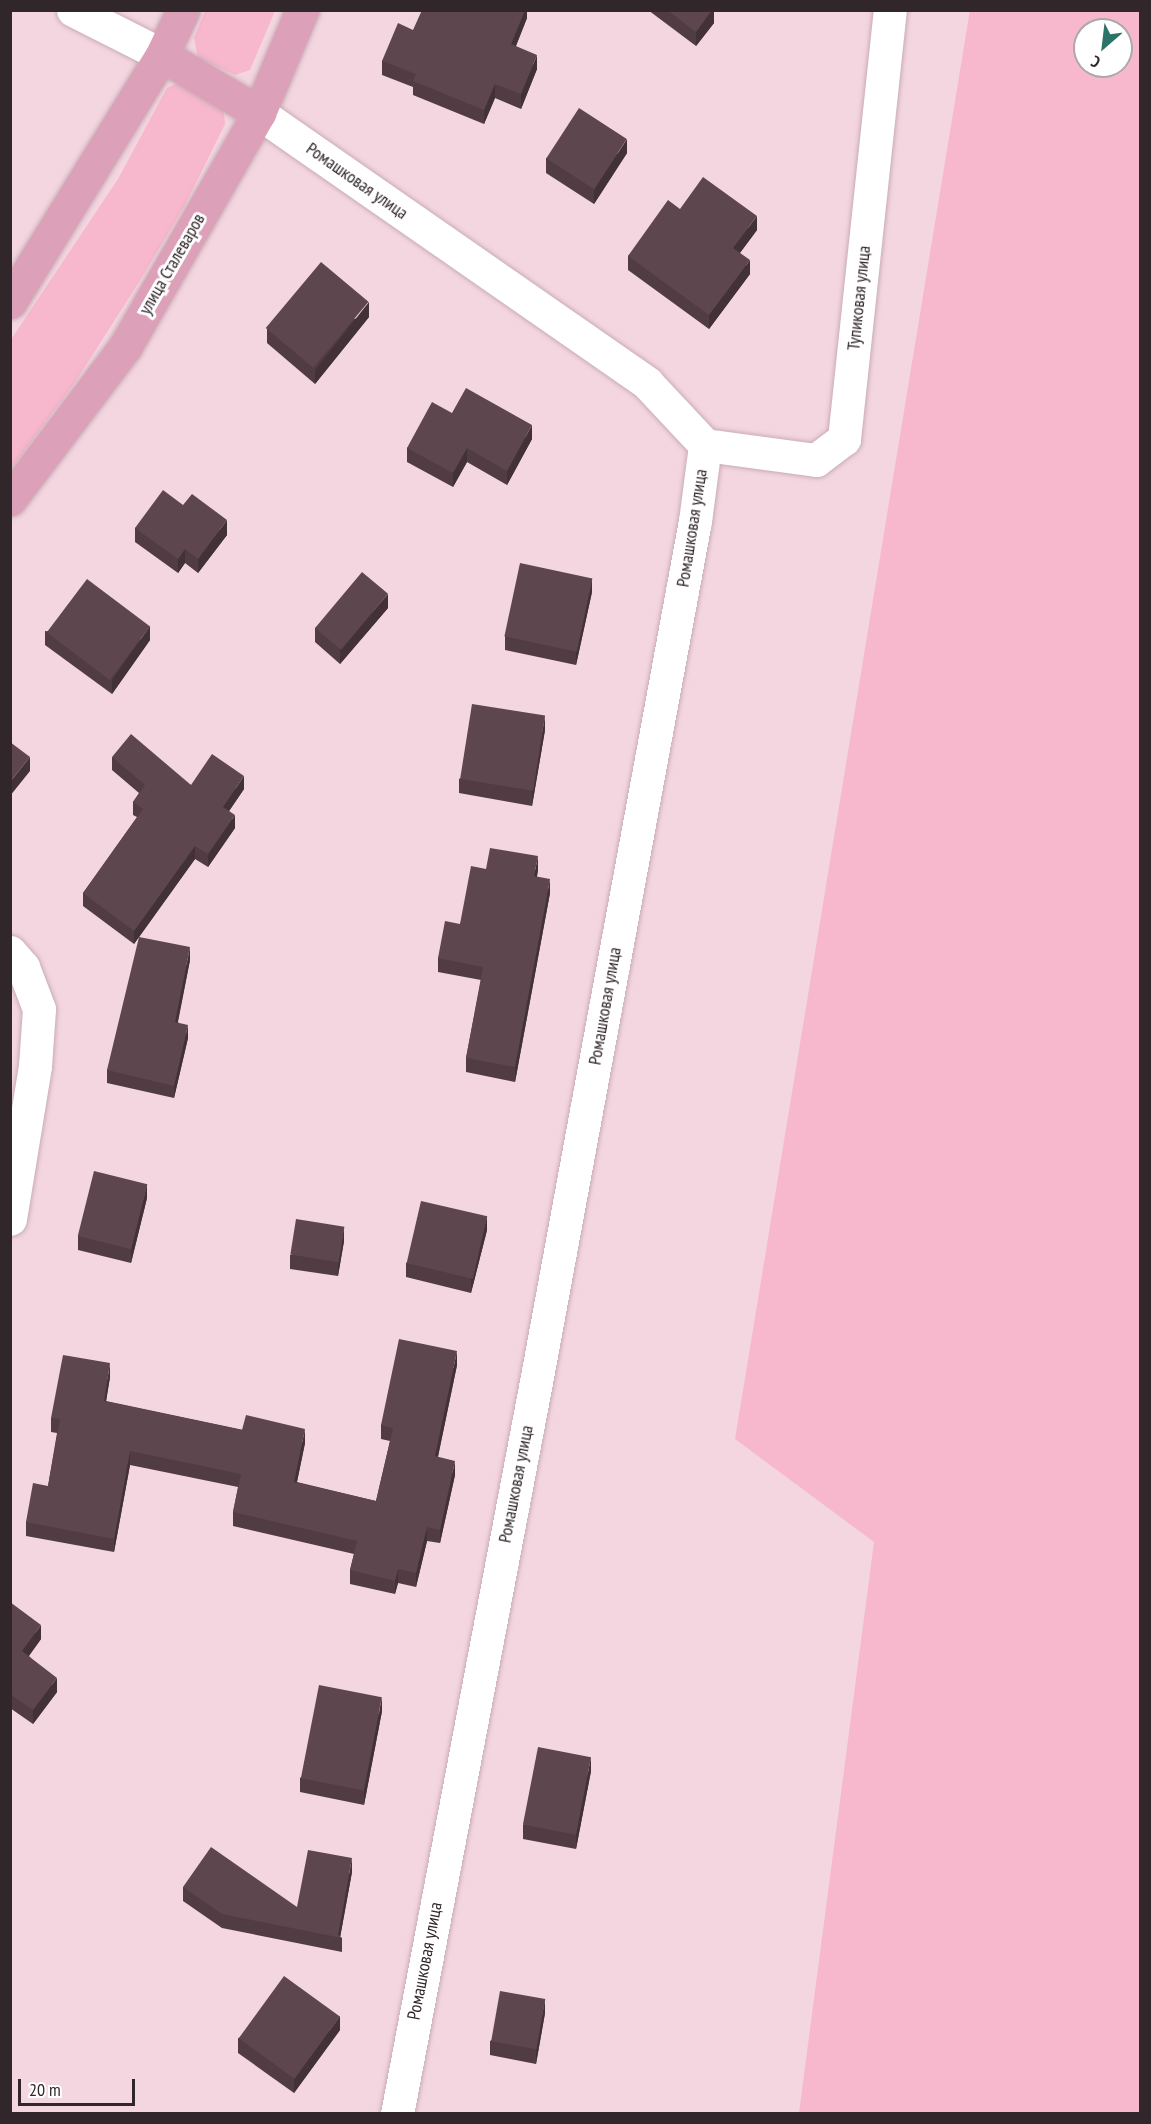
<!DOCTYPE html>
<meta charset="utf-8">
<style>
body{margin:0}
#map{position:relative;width:1151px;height:2124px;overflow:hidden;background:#f4d6e0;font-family:"PT Sans Narrow",sans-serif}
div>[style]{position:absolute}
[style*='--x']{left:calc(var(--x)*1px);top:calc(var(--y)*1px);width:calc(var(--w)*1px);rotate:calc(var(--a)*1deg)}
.green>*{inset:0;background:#f7b7cd}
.roads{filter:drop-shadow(0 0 2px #c8acb5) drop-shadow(0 0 2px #c8acb5)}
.minor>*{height:33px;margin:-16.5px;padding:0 16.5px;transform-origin:16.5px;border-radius:16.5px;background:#fff}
.major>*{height:33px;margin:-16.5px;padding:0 16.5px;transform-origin:16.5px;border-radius:16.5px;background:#dca0b8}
.wall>*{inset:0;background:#513c43}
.shaded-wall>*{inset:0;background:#423137}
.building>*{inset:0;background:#5e464e;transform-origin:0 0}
span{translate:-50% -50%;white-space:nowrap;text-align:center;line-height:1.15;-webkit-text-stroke:6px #fff;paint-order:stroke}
.street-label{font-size:18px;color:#31262a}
.frame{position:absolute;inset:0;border:12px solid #31262a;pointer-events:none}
.north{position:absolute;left:1073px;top:18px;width:60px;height:60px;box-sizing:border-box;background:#fff;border:2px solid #ada8aa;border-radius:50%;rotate:208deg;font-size:16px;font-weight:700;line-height:24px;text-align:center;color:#31262a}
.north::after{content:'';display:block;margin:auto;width:21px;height:27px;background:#2c7369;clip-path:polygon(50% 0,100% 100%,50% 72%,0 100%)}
.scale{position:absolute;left:18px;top:2079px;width:117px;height:27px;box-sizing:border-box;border:3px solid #31262a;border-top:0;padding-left:8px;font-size:18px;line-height:21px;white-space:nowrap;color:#31262a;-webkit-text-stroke:4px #fff;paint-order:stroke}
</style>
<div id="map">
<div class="green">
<i style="clip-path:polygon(evenodd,970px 10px,1140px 11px,1140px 2113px,799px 2113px,874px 1542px,735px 1439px,970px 10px,1085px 30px,1121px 30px,1121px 66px,1085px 66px,1085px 30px)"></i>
<i style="clip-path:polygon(205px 11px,275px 11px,250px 70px,235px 75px,198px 58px,194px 38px)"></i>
<i style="clip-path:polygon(186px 79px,223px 103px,225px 124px,185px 205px,144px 274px,74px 384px,11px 469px,10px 341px,118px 179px,167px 88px)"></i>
</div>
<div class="roads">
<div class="minor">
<i style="--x:73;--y:10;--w:100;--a:26.8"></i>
<i style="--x:259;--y:113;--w:473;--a:34.8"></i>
<i style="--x:647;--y:383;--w:85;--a:46.9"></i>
<i style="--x:705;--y:445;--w:112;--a:7.7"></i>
<i style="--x:816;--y:460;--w:35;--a:-37"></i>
<i style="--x:844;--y:439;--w:431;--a:-83.9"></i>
<i style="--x:10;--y:952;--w:20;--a:49"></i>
<i style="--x:23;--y:967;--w:45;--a:69.1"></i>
<i style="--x:39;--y:1009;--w:57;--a:94"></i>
<i style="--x:35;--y:1066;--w:155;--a:99.3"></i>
<i style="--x:397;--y:2114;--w:745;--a:-79.25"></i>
<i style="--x:536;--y:1382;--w:876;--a:-79.54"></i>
<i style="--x:695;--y:521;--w:77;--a:-82.5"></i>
</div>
<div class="major">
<i style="--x:162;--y:55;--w:113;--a:30.9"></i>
<i style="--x:10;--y:302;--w:290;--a:-58.4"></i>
<i style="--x:162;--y:55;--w:50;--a:-65"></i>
<i style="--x:10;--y:499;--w:191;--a:-52.9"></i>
<i style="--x:125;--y:347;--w:270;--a:-60.2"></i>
<i style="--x:259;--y:113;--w:112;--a:-67.3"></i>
</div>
</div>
<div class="wall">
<i style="clip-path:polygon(527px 10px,527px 18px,516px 46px,537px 69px,521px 109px,495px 98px,484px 124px,413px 95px,413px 87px,382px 75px,382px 61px,413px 30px)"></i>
<i style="clip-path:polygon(648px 10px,714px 10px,714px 23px,696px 46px)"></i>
<i style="clip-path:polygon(627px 153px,594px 204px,546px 173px,546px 158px)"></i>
<i style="clip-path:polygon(680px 209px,757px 230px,740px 253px,750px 274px,709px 329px,628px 270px,628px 256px)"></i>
<i style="clip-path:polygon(369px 317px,315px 384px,267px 343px,267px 329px)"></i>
<i style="clip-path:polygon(452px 413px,532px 439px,507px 485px,467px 462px,453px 487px,407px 462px,407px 448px)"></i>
<i style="clip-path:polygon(183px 505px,227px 535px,198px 573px,185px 563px,178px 573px,135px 542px,135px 528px)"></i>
<i style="clip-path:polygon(592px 592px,576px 665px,505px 650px,505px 636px)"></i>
<i style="clip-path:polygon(388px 608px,340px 664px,315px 642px,315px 628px)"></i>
<i style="clip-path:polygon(45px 631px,150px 640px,112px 694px,45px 645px)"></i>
<i style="clip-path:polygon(545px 730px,532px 806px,459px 793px,459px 779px)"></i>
<i style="clip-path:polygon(112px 757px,191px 785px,244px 789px,229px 811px,235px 828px,208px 867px,195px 859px,134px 944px,83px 906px,83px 893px,137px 817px,133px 815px,133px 802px,139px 793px,112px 770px)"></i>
<i style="clip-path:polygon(486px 869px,538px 870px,537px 877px,550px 893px,515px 1082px,466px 1072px,466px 1058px,481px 980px,438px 972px,438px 958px,460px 924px)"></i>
<i style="clip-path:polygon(190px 960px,178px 1022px,188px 1038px,174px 1098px,107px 1083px,107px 1070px)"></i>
<i style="clip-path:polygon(147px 1198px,131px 1263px,78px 1250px,78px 1236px)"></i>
<i style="clip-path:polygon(487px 1230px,471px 1293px,406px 1277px,406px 1263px)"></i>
<i style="clip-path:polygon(344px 1241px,338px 1276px,290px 1269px,290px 1255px)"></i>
<i style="clip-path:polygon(457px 1365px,438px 1457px,455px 1475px,440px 1543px,427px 1541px,416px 1587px,398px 1583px,395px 1594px,350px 1584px,350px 1570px,354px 1554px,233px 1526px,233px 1512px,238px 1487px,130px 1465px,114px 1552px,26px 1536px,26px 1522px,48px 1486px,57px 1433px,51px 1432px,51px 1418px,110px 1377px,106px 1401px,305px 1443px,297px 1482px,376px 1501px,390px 1441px,381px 1439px,381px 1425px)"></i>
<i style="clip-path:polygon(10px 1602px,41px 1639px,29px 1656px,57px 1692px,33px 1724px,10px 1708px)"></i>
<i style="clip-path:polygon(382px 1711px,364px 1805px,300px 1792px,300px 1778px)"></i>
<i style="clip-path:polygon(591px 1771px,576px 1849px,523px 1839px,523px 1825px)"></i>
<i style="clip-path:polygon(352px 1872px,340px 1937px,342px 1938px,342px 1952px,222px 1928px,183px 1901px,183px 1887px,297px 1907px)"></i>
<i style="clip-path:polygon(545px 2013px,536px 2064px,490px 2055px,490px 2041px)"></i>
<i style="clip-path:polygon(340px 2030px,294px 2093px,238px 2053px,238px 2038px)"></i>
</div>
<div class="shaded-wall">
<i style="clip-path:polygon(525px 10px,527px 10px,527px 18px,511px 58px,511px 44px)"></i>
<i style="clip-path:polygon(712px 10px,714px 10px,714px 23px,696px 46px,696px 32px)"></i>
<i style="clip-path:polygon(537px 55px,537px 69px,521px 109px,521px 94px)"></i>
<i style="clip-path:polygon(495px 84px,495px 98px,484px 124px,484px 110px)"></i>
<i style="clip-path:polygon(627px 139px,627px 153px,594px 204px,594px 190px)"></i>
<i style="clip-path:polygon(757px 216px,757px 230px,733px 262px,733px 248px)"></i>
<i style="clip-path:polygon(750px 260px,750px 274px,709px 329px,709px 315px)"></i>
<i style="clip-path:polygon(369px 302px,369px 317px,315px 384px,315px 370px)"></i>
<i style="clip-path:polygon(532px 425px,532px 439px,507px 485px,507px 471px)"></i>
<i style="clip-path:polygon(467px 448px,467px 462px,453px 487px,453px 473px)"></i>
<i style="clip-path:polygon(227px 520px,227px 535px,198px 573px,198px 559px)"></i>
<i style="clip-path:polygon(185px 549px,185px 563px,178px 573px,178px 559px)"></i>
<i style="clip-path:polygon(592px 578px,592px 592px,576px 665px,576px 651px)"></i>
<i style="clip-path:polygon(388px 594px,388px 608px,340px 664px,340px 649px)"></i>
<i style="clip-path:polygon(150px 626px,150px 640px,112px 694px,112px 680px)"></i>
<i style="clip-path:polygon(545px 716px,545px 730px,532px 806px,532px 792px)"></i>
<i style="clip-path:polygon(30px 757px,30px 771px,10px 796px,10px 782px)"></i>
<i style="clip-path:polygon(244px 776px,244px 789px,223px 820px,223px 807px)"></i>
<i style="clip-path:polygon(235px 815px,235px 828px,208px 867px,208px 854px)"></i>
<i style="clip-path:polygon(195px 846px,195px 859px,134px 944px,134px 931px)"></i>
<i style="clip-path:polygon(538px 856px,538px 870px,534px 890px,534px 876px)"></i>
<i style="clip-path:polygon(550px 879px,550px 893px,515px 1082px,515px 1067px)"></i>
<i style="clip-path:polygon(190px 947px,190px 960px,175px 1035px,175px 1022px)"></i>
<i style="clip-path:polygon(188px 1025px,188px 1038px,174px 1098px,174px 1086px)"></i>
<i style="clip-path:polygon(147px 1184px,147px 1198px,131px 1263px,131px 1249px)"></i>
<i style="clip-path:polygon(487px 1216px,487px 1230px,471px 1293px,471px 1279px)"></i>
<i style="clip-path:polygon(344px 1227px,344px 1241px,338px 1276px,338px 1262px)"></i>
<i style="clip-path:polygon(457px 1351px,457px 1365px,435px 1470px,435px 1456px)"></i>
<i style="clip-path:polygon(110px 1363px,110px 1377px,104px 1414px,104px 1401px)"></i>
<i style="clip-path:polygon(305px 1429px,305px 1443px,294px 1496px,294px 1482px)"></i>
<i style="clip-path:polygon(130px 1451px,130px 1465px,114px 1552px,114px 1539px)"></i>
<i style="clip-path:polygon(455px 1461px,455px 1475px,440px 1543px,440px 1530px)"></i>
<i style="clip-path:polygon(427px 1527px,427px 1541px,416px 1587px,416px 1573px)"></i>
<i style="clip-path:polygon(398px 1569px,398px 1583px,395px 1594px,395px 1581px)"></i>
<i style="clip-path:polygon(41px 1625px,41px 1639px,22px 1665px,22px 1651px)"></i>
<i style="clip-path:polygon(57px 1678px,57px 1692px,33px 1724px,33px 1710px)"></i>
<i style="clip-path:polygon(382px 1697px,382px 1711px,364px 1805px,364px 1790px)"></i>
<i style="clip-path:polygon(591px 1757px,591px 1771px,576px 1849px,576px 1835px)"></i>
<i style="clip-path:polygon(352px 1858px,352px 1872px,340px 1938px,338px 1937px)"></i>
<i style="clip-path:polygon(545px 1999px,545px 2013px,536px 2064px,536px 2050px)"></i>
<i style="clip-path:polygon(340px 2016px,340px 2030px,294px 2093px,294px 2079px)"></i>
</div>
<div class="building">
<i style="clip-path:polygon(422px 10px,525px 10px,511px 44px,537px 55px,521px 94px,495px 84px,484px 110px,413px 81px,416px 74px,382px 61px,398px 23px,413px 30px)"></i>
<i style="clip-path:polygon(667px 10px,712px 10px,696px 32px)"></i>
<i style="left:579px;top:108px;width:57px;height:60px;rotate:33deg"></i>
<i style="clip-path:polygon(703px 177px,757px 216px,733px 248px,750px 260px,709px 315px,628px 256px,668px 200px,680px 209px)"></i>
<i style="left:321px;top:262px;width:62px;height:86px;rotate:40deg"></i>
<i style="clip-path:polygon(466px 388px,532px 425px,507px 471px,467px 448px,453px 473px,407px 448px,432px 402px,452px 413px)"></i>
<i style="clip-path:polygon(163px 490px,183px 505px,192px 494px,227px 520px,198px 559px,185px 549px,178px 559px,135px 528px)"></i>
<i style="left:520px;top:563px;width:74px;height:75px;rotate:12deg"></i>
<i style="left:362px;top:572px;width:34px;height:73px;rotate:40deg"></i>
<i style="left:87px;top:579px;width:79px;height:67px;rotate:37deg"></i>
<i style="left:472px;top:704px;width:74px;height:76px;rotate:9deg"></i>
<i style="clip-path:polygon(131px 734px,191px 785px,212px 754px,244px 776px,223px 807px,235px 815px,208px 854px,195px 846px,134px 931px,83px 893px,143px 809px,133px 802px,145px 785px,112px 757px)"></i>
<i style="clip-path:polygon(10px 742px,30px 757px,10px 782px)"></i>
<i style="clip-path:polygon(490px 848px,538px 856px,534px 876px,550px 879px,515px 1067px,466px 1058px,483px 967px,438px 958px,445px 921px,460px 924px,471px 866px,486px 869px)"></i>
<i style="clip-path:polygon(139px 937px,190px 947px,175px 1022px,188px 1025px,174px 1086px,107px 1070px)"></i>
<i style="left:94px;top:1171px;width:55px;height:67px;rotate:14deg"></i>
<i style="left:421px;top:1201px;width:68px;height:64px;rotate:13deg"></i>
<i style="left:296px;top:1219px;width:49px;height:36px;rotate:9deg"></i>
<i style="clip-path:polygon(399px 1339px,457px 1351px,435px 1456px,455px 1461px,440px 1530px,427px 1527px,416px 1573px,398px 1569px,395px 1581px,350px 1570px,357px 1541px,233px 1512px,241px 1474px,130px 1451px,114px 1539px,26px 1522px,33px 1483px,48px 1486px,60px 1419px,51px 1418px,63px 1355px,110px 1363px,104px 1401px,242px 1430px,246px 1415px,305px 1429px,294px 1482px,376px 1501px,393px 1428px,381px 1425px)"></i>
<i style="clip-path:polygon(10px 1602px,41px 1625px,22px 1651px,57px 1678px,33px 1710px,10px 1694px)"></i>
<i style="left:319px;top:1685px;width:64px;height:95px;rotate:11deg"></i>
<i style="left:538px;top:1747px;width:54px;height:79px;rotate:11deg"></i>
<i style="clip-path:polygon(211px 1847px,297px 1907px,308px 1850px,352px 1858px,338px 1935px,342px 1938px,222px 1914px,183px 1887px)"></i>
<i style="left:284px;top:1976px;width:69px;height:77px;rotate:36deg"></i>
<i style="left:500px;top:1991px;width:46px;height:51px;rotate:10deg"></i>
</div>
<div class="street-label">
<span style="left:357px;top:181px;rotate:35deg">Ромашковая улица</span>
<span style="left:172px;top:264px;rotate:-60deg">улица Сталеваров</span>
<span style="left:859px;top:298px;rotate:-84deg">Тупиковая улица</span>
<span style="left:692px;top:528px;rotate:-81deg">Ромашковая улица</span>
<span style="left:605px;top:1006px;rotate:-80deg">Ромашковая улица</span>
<span style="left:516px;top:1484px;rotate:-79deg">Ромашковая улица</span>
<span style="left:425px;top:1961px;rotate:-79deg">Ромашковая улица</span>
</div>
<div class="frame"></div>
<div class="north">С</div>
<div class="scale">20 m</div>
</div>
